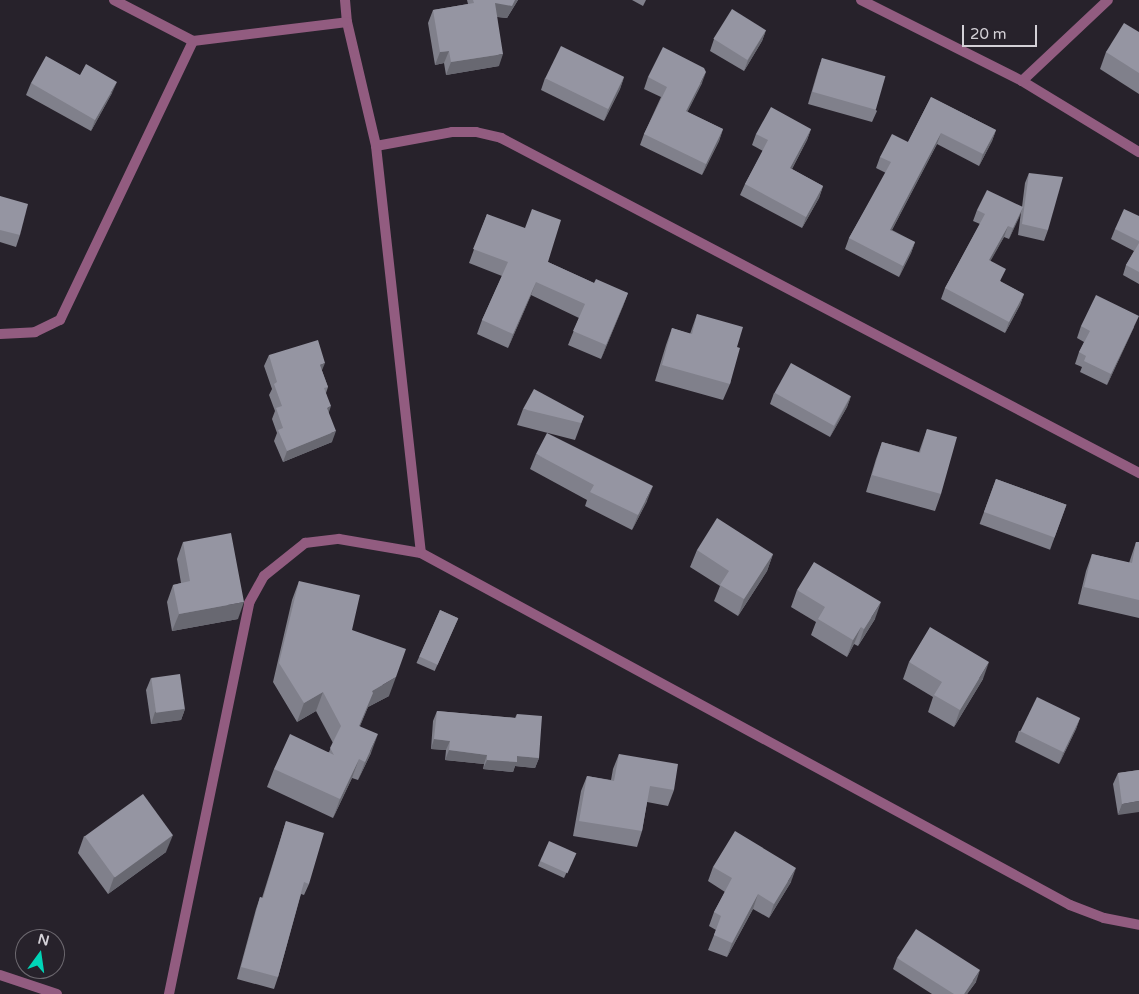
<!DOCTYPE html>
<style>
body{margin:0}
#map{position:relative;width:1139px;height:994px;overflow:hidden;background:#27222b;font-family:"Varela Round",sans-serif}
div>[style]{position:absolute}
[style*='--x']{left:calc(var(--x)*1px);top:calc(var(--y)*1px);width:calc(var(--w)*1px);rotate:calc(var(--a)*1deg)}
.street>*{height:10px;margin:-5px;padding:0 5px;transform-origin:5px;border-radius:5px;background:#925c80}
.wall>*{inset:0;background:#80808b;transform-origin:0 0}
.shaded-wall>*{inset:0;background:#686871}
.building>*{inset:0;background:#9595a2;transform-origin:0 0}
span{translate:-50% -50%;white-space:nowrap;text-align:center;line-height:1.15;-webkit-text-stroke:5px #27222b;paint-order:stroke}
.north{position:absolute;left:15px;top:929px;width:50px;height:50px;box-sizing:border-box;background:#27222b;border:1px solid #6c686f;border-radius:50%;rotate:14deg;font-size:14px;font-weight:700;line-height:20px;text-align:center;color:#d3d0d6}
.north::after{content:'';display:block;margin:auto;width:18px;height:22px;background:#00d5b7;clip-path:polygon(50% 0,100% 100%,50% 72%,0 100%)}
.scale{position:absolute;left:962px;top:25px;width:75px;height:22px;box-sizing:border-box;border:2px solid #d3d0d6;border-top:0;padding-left:6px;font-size:15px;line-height:18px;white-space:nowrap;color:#d3d0d6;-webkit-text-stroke:4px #27222b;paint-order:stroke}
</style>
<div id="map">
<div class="street">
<i style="--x:114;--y:0;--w:89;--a:27.4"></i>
<i style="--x:345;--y:0;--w:22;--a:85"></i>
<i style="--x:347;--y:22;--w:127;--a:76.8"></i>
<i style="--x:376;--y:146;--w:409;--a:83.7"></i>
<i style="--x:861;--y:0;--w:180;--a:26.7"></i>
<i style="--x:1022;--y:81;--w:137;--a:31.3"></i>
<i style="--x:1022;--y:81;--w:118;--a:-43.3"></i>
<i style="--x:376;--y:146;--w:77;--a:-10.4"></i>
<i style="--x:452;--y:132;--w:24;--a:0"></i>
<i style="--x:476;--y:132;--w:26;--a:13"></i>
<i style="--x:501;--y:138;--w:721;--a:27.7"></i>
<i style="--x:0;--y:334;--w:35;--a:-3"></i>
<i style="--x:35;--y:332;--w:28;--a:-26"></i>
<i style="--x:60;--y:320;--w:309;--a:-64.5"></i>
<i style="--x:193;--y:41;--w:155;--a:-7"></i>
<i style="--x:0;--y:975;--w:60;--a:18.4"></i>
<i style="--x:169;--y:994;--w:399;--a:-78.4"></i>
<i style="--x:249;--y:603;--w:31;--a:-61"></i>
<i style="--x:264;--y:576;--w:53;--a:-38.8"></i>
<i style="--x:305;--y:543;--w:34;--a:-7"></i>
<i style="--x:339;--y:539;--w:83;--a:9.7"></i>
<i style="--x:421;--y:553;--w:738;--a:28.47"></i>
<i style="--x:1070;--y:905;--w:36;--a:21"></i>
<i style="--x:1104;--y:918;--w:36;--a:11"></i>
</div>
<div class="wall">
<i style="clip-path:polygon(467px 0,518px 0,507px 18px,497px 17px,499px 66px,446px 75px,444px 63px,435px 65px,428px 23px,433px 10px,468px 4px)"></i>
<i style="clip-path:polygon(632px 0,646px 0,643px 6px)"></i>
<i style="clip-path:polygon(766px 30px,762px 41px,744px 71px,710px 51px,714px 39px)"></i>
<i style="clip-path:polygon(1139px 32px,1139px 94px,1100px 69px,1106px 52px)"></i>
<i style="clip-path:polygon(822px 58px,877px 111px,872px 122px,808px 104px,818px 70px)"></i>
<i style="clip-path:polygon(624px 77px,620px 89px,604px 121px,541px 90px,545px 78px)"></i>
<i style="clip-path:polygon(648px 77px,702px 83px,687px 112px,723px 129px,719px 141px,702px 175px,640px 145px,644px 134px,661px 97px,644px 89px)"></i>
<i style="clip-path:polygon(31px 83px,112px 93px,91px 131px,26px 95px)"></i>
<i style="clip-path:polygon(931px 97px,996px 130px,992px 141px,979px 166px,937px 144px,892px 230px,915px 242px,911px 253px,899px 277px,845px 249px,849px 238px,886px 173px,876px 168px,880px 157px,908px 142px)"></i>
<i style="clip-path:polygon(811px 129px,807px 140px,792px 169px,823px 186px,819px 198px,802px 228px,740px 195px,745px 184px,763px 151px,752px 145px,756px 134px)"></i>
<i style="clip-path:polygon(1029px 173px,1048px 230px,1044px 241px,1018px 235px,1021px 212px,1009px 239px,1004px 237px,990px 261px,1001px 282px,1024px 294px,1020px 305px,1005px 333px,941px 299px,945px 288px,980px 224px,973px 221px,977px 210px,1022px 207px,1025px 183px)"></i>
<i style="clip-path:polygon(0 196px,20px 235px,16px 247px,0 242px)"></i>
<i style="clip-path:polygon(487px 214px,548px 262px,594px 283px,628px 293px,623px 306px,601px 359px,568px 345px,579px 318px,531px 295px,508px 348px,477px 334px,482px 320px,502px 276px,469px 263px)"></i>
<i style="clip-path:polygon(1139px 216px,1139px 284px,1123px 275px,1126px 265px,1134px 251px,1111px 239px,1115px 229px)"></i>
<i style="clip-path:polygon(697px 314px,737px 347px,730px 384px,723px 400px,655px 381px,666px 345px,672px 328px,690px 334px)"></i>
<i style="clip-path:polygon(1081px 326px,1134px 327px,1107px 385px,1080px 372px,1082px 367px,1075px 364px,1079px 352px,1084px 342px,1077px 338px)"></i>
<i style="clip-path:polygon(269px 355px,322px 371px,328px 387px,326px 393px,332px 442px,283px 462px,274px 441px,277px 433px,272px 419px,275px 411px,269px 395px,272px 389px,264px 366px)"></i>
<i style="clip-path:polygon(774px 393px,851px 396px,847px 407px,830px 437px,770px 404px)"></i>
<i style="clip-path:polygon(523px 409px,584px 416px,575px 440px,517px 425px)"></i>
<i style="clip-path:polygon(927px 429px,941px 494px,935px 511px,866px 492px,876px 459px,882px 442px,919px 452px)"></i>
<i style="clip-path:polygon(536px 454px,647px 501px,632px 530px,585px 506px,587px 500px,530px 469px)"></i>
<i style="left:996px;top:479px;width:75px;height:48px;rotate:20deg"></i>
<i style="clip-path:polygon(183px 542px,238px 619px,172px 631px,167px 602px,173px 585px,181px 583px,177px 559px)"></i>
<i style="clip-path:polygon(1136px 542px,1139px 542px,1139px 618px,1078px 604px,1086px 571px,1092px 554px,1129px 563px)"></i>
<i style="clip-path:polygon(697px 550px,773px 554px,767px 571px,738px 616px,714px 601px,720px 586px,690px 567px)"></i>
<i style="clip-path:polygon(299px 581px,352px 630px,389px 696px,368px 707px,360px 726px,371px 753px,358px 780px,352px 778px,333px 818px,267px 787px,274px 769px,329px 752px,333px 743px,316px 711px,297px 722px,273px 682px,292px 600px)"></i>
<i style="clip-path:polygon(797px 590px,875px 619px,858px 646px,854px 644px,847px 657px,811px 635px,816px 622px,791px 607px)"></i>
<i style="left:440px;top:610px;width:20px;height:58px;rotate:24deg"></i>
<i style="clip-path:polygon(909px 662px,983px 679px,954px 727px,928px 712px,933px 697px,903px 679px)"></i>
<i style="clip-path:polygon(151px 678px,185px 709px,181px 720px,151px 724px,146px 690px)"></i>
<i style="clip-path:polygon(437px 711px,515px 718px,517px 714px,539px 758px,535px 768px,515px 766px,513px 772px,483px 769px,484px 764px,445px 760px,446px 750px,431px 749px,433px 721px)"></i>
<i style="clip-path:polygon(1080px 718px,1076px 729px,1059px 764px,1015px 742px,1019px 731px)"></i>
<i style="clip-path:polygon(619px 754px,674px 790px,668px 806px,647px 802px,642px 831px,637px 847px,573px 836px,581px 791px,587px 776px,611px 780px,613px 769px)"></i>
<i style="clip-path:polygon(1139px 770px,1118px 815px,1113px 784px,1118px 773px)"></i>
<i style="clip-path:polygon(286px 821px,309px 884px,304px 895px,301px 894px,278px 977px,274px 989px,237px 979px,256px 909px,260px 897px,262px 898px)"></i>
<i style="clip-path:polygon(84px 836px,166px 852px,108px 894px,78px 853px)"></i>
<i style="clip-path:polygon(573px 859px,564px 878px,538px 866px,540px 861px)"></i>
<i style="clip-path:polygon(713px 867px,791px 882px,769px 918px,753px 909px,727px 957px,708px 950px,716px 930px,709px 926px,714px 912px,725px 892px,708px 881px)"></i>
<i style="clip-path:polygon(897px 958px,976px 982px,967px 994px,932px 994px,893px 969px)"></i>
</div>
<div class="shaded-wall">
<i style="clip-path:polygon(515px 0,518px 0,507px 18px,490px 16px,495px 3px)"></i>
<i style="clip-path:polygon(766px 30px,762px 41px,744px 71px,748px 60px)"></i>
<i style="clip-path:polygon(449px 51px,444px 63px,435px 65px,440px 52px)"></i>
<i style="clip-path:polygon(503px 54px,499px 66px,446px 75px,451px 62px)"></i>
<i style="clip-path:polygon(706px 72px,702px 83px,682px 123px,686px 111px)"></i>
<i style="clip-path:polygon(624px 77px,620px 89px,604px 121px,608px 110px)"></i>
<i style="clip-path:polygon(117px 82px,112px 93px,91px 131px,95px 120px)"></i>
<i style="clip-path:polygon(723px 129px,719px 141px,702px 175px,706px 164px)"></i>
<i style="clip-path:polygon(811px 129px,807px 140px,786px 180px,790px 168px)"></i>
<i style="clip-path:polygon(996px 130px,992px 141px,979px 166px,983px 154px)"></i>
<i style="clip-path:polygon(941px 133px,937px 144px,886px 241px,890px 230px)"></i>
<i style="clip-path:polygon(823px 186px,819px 198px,802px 228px,806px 217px)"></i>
<i style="clip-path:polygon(1023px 207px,1019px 218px,1009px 239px,1013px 228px)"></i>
<i style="clip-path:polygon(1008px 226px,1004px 237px,985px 271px,989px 260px)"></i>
<i style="clip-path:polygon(915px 242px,911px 253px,899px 277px,903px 266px)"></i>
<i style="clip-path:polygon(536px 282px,531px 295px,508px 348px,513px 334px)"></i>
<i style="clip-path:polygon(628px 293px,623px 306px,601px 359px,606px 345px)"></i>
<i style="clip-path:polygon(1024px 294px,1020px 305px,1005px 333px,1009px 322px)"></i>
<i style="clip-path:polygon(1139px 316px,1134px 327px,1107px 385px,1111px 374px)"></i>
<i style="clip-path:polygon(325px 363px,320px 375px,320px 365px)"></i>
<i style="clip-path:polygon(851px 396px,847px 407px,830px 437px,835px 426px)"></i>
<i style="clip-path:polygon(331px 406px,327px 418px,327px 408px)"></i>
<i style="clip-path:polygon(336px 431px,332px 442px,283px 462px,287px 451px)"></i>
<i style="clip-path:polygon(653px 486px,647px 501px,632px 530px,638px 515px)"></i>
<i style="clip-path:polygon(773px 554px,767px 571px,738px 616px,744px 599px)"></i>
<i style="clip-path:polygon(244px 602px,238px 619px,172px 631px,179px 614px)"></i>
<i style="clip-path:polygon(881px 602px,875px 619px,858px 646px,864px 629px)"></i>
<i style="clip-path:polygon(861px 627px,854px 644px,847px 657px,853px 640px)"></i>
<i style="clip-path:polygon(989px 662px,983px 679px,954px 727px,960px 710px)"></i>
<i style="clip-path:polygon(396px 677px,389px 696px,368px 707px,352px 744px,372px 691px)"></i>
<i style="clip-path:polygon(323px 692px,316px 711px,297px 722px,304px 703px)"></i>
<i style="clip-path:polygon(185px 709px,181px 720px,151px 724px,155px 712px)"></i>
<i style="clip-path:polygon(1080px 718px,1076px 729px,1059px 764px,1063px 753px)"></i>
<i style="clip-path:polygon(378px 734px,371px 753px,358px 780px,365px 762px)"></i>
<i style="clip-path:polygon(434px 739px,450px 741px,446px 750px,431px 749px)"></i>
<i style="clip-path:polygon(449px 750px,487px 755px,484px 764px,445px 760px)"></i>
<i style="clip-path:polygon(517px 756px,539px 758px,535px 768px,515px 766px,513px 772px,483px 769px,487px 760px)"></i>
<i style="clip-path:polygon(359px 759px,352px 778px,333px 818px,340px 799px)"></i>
<i style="clip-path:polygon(1139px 801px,1139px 812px,1118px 815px,1122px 804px)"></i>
<i style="clip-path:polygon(173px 835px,166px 852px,108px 894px,114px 877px)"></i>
<i style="clip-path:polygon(796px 868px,791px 882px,769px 918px,774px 904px)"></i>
<i style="clip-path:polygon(758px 894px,753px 909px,727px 957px,732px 943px)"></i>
<i style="clip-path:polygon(980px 970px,976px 982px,967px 994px,964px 994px)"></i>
</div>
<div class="building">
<i style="clip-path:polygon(473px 0,515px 0,512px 6px,495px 3px,503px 54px,451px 62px,449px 51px,440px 52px,433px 10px,474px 3px)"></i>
<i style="left:732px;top:9px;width:40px;height:35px;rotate:32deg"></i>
<i style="clip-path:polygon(1124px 23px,1139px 32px,1139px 73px,1106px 52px)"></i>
<i style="left:561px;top:46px;width:70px;height:36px;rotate:26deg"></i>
<i style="clip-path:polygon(663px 47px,704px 68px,706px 72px,686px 111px,723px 129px,706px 164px,644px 134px,667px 87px,648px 77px)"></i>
<i style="clip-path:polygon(46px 56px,80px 75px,86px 64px,117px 82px,95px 120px,31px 83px)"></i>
<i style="left:822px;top:58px;width:66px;height:35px;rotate:16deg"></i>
<i style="clip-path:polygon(931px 97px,996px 130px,983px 154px,941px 133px,890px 230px,915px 242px,903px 266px,849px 238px,891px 162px,880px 157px,892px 134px,908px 142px)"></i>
<i style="clip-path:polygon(771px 107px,811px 129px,790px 168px,823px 186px,806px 217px,745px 184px,768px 140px,756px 134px)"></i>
<i style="clip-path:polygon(1029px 173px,1063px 177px,1048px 230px,1022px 224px)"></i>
<i style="clip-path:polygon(987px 190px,1023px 207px,1013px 228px,1008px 226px,989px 260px,1006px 269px,1000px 281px,1024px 294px,1009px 322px,945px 288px,985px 214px,977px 210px)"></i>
<i style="clip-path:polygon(0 196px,28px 204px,20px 235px,0 230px)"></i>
<i style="clip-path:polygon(532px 209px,561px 220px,548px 262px,594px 283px,596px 279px,628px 293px,606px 345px,573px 331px,585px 304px,536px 282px,513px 334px,482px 320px,508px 262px,473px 249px,487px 214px,525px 228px)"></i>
<i style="clip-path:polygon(1124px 209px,1139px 216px,1139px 241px,1115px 229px)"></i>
<i style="clip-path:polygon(1139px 243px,1139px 272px,1126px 265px)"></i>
<i style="clip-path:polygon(1096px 295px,1139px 316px,1111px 374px,1084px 361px,1086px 356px,1079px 352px,1090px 331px,1081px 326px)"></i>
<i style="clip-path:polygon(697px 314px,743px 327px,737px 347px,740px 348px,730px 384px,662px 365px,672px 328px,692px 334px)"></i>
<i style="clip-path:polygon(318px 340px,325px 363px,320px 365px,328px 387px,324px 388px,331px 406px,327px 408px,336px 431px,287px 451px,278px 430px,283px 428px,276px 408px,282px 406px,274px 384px,277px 382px,269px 355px)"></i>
<i style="left:791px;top:363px;width:68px;height:34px;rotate:29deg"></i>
<i style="clip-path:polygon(534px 389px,584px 416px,581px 423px,523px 409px)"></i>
<i style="clip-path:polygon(927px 429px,957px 437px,941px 494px,872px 475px,882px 442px,920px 453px)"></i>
<i style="clip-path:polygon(547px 433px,653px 486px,638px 515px,590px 492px,594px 485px,536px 454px)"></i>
<i style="left:996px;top:479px;width:75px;height:35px;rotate:20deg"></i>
<i style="clip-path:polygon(717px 518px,773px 554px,744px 599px,720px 585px,729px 571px,697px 550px)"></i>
<i style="clip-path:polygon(231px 533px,244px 602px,179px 614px,173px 585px,190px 581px,183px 542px)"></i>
<i style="clip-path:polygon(1136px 542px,1139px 542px,1139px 600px,1084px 587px,1092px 554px,1132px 563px)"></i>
<i style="clip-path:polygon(814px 562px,881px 602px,864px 629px,861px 627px,853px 640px,818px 619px,825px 607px,797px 590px)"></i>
<i style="clip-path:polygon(299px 581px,360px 595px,352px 630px,406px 649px,396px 677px,372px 691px,373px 693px,359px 726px,378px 734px,365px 762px,359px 759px,340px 799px,274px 769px,290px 734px,334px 755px,330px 748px,341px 726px,323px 692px,304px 703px,279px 663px)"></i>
<i style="left:440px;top:610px;width:20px;height:51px;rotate:24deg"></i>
<i style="clip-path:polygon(930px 627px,989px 662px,960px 710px,934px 695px,942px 682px,909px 662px)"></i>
<i style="left:180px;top:674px;width:35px;height:29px;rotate:82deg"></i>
<i style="left:1037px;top:697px;width:48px;height:38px;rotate:26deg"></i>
<i style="clip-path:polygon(437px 711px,516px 718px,517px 714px,542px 716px,539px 758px,517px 756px,517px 762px,487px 760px,487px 755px,449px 750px,450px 741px,434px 739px)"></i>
<i style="clip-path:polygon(619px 754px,678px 764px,674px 790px,650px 786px,642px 831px,579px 821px,587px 776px,614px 781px)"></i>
<i style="clip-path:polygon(1139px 770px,1139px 801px,1122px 804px,1118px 773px)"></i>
<i style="left:143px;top:794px;width:51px;height:72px;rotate:54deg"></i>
<i style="clip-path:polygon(286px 821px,324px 833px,309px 884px,304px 882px,278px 977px,241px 967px,260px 897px,263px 898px)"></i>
<i style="clip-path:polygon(735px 831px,796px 868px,774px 904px,758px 894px,732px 943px,714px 935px,721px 916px,714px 912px,732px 878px,713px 867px)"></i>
<i style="left:549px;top:841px;width:30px;height:22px;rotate:24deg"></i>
<i style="clip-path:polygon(916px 929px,980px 970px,964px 994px,954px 994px,897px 958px)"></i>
</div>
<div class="north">N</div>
<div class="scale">20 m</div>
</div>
